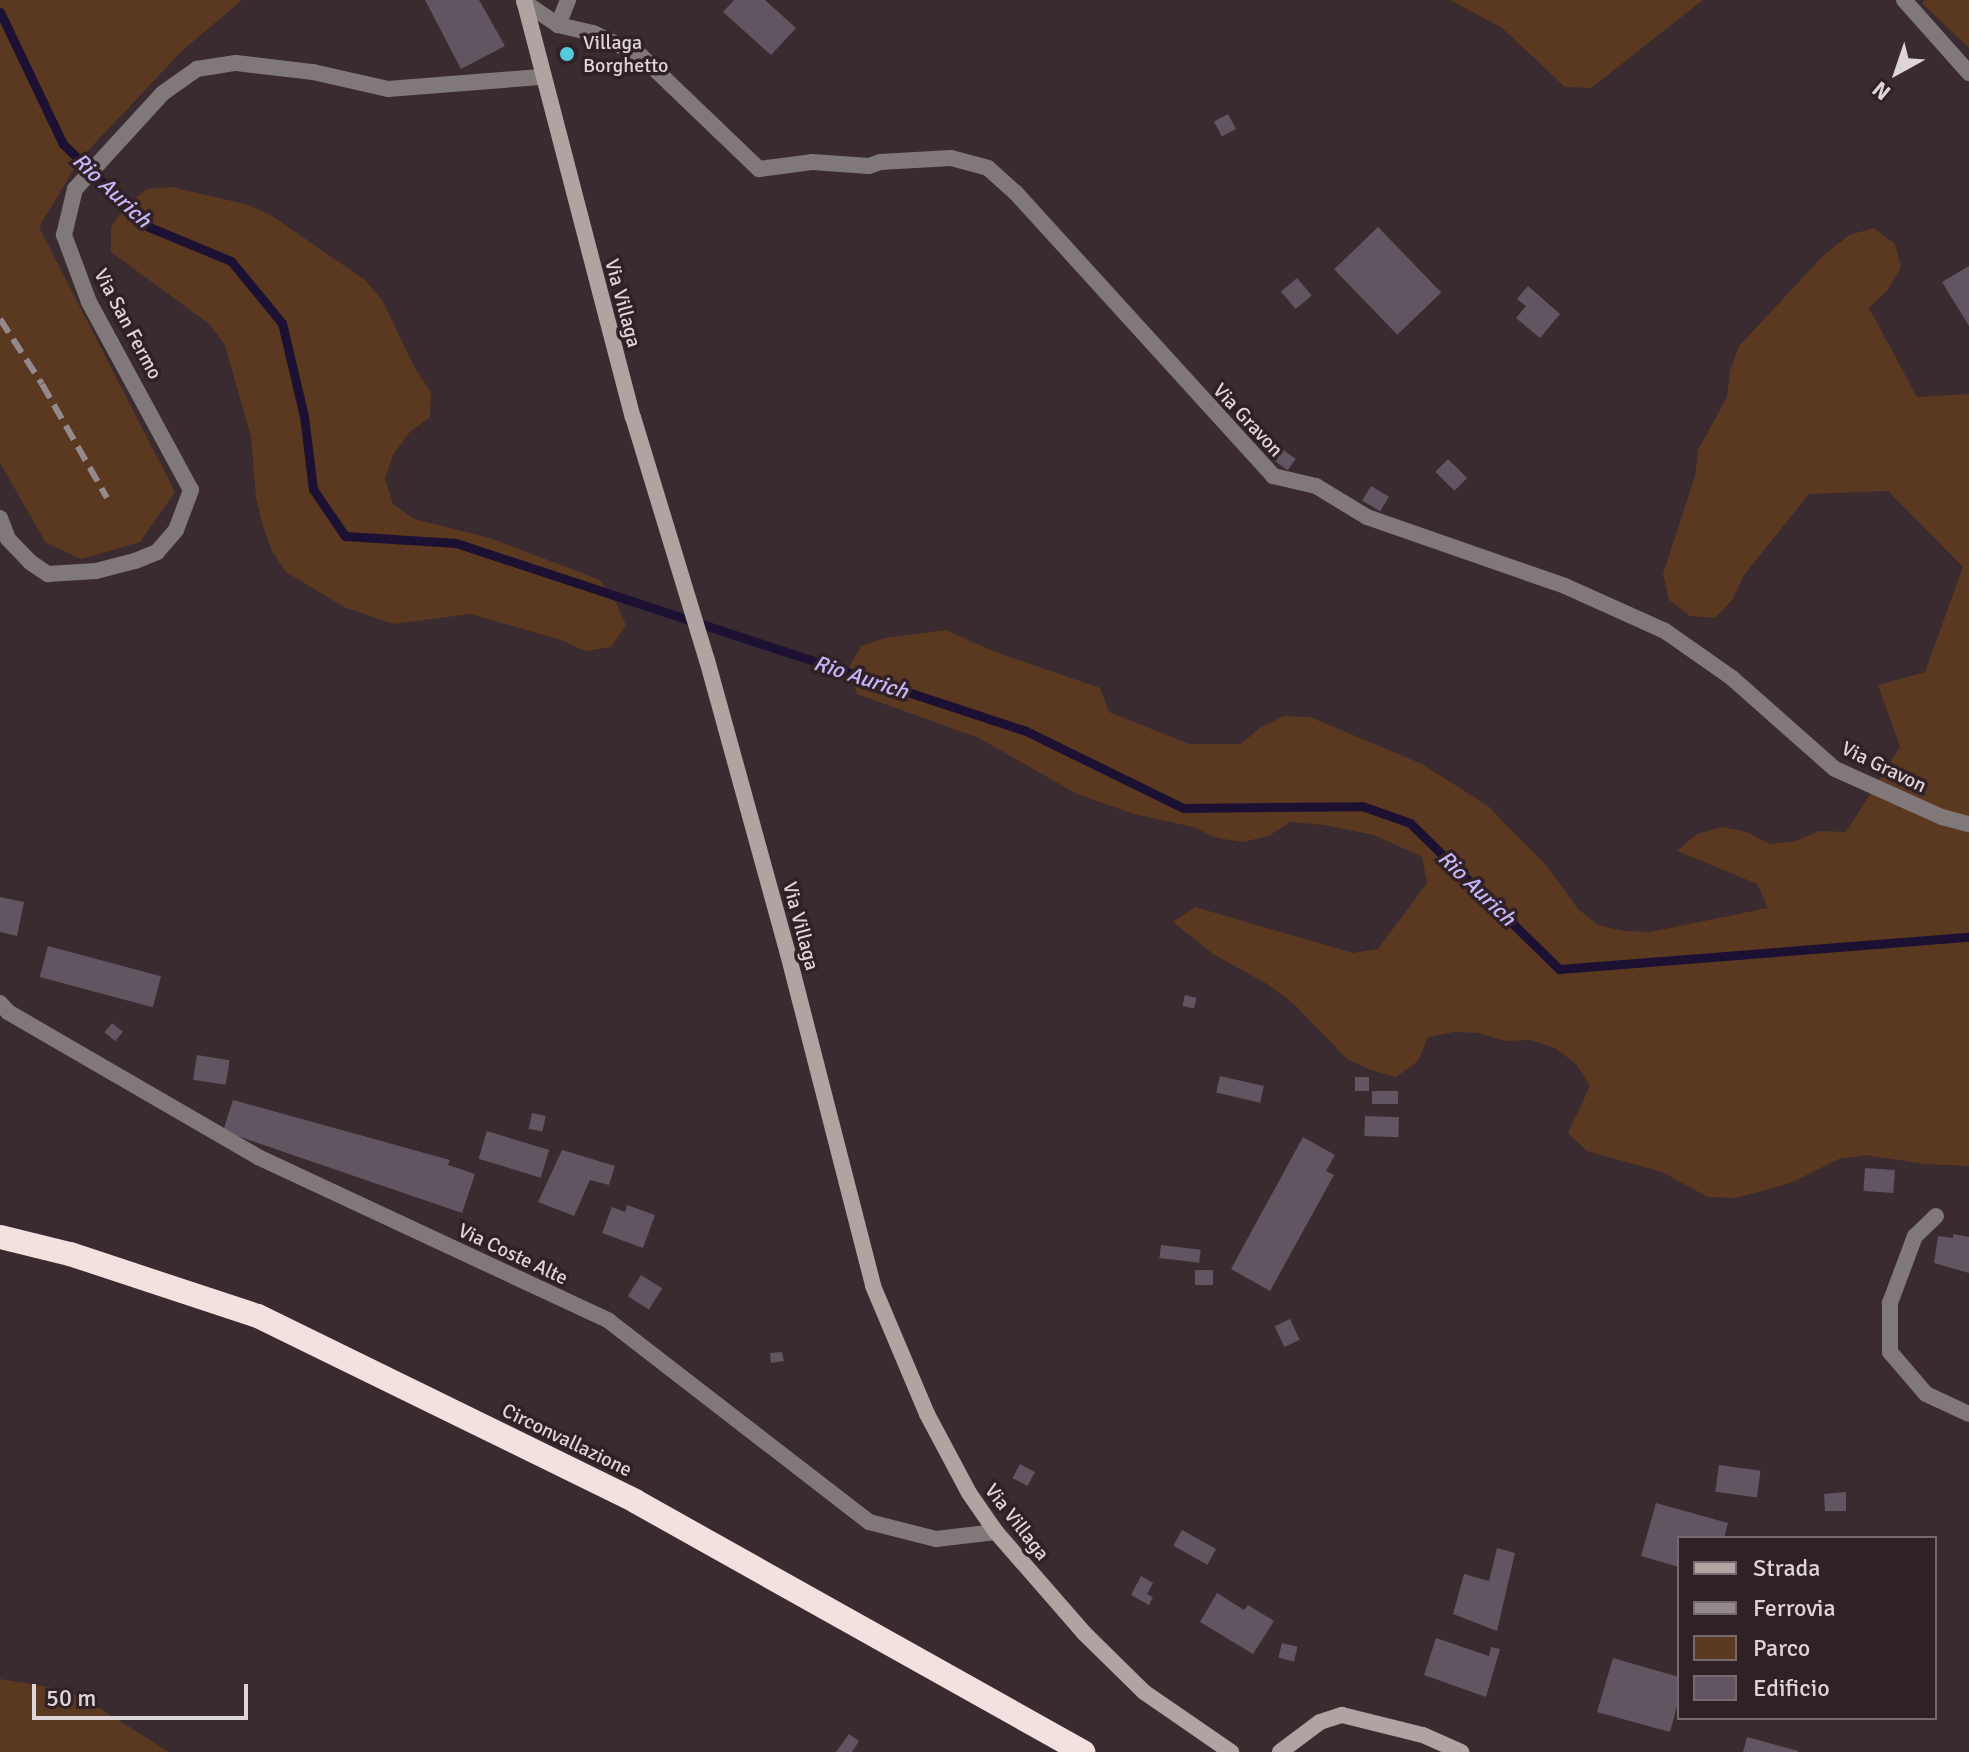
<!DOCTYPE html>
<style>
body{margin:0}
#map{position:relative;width:1969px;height:1752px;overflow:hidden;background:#392b30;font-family:Signika,sans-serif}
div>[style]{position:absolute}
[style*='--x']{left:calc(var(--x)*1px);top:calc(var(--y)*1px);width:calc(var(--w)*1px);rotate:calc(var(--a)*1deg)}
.green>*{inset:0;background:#5b3820}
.stream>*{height:9px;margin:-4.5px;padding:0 4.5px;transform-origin:4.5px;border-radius:4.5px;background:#1c1033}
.building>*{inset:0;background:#605560;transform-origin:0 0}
.street>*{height:16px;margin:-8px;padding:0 8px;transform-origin:8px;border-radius:8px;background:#817979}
.secondary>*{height:16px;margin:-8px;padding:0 8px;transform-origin:8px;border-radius:8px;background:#b0a3a2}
.highway>*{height:24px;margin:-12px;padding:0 12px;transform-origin:12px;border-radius:12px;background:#f4e0df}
.rail>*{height:6px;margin-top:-3px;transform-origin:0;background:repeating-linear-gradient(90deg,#94898d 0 16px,transparent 0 24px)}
.dots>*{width:22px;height:22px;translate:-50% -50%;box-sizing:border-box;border:4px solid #2f2126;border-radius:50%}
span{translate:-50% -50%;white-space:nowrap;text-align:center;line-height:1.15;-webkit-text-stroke:7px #2f2126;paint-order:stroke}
.poi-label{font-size:20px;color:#ded5d8}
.left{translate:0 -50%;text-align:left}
.street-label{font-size:20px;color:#ded5d8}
.water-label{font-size:22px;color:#c7b6f9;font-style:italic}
.legend{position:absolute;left:1677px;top:1536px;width:260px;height:184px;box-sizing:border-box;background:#2f2126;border:2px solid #75696d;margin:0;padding:10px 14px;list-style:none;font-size:24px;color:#ded5d8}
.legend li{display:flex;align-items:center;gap:16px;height:40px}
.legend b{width:40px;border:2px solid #75696d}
.north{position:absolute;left:1857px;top:32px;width:80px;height:80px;-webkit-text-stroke:6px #2f2126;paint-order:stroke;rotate:220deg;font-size:22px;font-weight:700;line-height:32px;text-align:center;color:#ded5d8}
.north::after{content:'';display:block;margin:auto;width:28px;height:36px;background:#ded5d8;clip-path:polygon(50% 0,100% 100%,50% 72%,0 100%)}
.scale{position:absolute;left:32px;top:1684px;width:216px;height:36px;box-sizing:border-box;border:4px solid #ded5d8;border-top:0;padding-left:10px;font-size:24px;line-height:28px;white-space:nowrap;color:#ded5d8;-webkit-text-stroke:6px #2f2126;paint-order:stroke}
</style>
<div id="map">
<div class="green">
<i style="clip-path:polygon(0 0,242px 0,183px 50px,80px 159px,39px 227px,175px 492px,140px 542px,81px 559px,46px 543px,0 463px)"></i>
<i style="clip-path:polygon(1450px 0,1703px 0,1591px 88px,1565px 87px,1502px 28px)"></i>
<i style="clip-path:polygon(1925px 0,1969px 0,1969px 48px,1922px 3px)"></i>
<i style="clip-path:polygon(172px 187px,249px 205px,272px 216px,365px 280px,382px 300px,416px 370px,431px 392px,430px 417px,409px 433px,393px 455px,385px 479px,393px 504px,414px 519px,490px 538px,600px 580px,615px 601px,626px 625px,611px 647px,585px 651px,561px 640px,470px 614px,393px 624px,344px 607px,286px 572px,272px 551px,263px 526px,256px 498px,251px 437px,225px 345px,209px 324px,111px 252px,111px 227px,126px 205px,147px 189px)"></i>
<i style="clip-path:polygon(1874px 228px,1895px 244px,1901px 267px,1888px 290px,1869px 308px,1917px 397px,1969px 394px,1969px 1166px,1925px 1164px,1865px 1155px,1839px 1159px,1793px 1182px,1759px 1192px,1734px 1198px,1708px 1197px,1662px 1172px,1587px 1151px,1568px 1133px,1590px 1086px,1576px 1064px,1555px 1048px,1530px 1040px,1504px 1041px,1479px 1033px,1454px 1032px,1428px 1037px,1418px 1061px,1396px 1077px,1371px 1070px,1347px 1059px,1293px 1003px,1267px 984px,1213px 954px,1173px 922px,1195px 907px,1353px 953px,1378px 949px,1427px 883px,1422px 857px,1374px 835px,1324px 825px,1291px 822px,1268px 836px,1243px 842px,1217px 838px,1193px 827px,1134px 814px,1077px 794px,979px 738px,857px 694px,848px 669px,861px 646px,885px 638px,946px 630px,993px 651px,1100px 688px,1109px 712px,1189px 744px,1241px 744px,1261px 727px,1284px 716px,1310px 717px,1422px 764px,1488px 806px,1547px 866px,1578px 909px,1598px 925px,1624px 931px,1650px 932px,1768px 908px,1757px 884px,1677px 851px,1697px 834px,1722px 827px,1747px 832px,1770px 844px,1796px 841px,1819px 831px,1846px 832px,1900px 747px,1878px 685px,1925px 672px,1963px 567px,1888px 491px,1809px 494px,1744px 575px,1733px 599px,1715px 618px,1690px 616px,1669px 600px,1663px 574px,1695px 476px,1698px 450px,1727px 397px,1730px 371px,1739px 346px,1822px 257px,1849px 235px)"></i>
<i style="clip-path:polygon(0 1679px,49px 1687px,82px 1697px,169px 1752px,0 1752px)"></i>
</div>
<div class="stream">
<i style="--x:0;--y:12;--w:146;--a:64.5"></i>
<i style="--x:63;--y:144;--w:120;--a:44"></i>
<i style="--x:149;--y:227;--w:89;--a:22.5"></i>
<i style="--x:231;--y:261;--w:80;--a:50.6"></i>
<i style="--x:282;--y:323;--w:96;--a:76.7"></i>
<i style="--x:304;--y:416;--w:74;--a:83"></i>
<i style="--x:313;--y:489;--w:57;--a:55.8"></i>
<i style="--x:345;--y:536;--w:111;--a:3.6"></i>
<i style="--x:456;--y:543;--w:600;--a:18.25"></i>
<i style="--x:1026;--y:731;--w:175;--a:26.1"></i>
<i style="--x:1183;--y:808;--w:179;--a:-0.6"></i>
<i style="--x:1362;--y:806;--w:51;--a:19.5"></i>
<i style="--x:1410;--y:823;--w:209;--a:44.4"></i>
<i style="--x:1559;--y:969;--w:411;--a:-4.5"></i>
</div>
<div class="building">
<i style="clip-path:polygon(425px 0,479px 0,505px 46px,461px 69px)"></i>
<i style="clip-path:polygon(734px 0,765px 0,796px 28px,771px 55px,723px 12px)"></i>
<i style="left:1228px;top:114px;width:17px;height:16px;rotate:62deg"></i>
<i style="left:1378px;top:227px;width:91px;height:61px;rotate:46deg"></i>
<i style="clip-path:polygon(1969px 266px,1969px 326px,1942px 282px)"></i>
<i style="left:1297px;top:278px;width:23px;height:21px;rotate:50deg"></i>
<i style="clip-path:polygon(1528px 286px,1560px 314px,1540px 338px,1516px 318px,1526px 306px,1517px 299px)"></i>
<i style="left:1282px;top:449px;width:17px;height:14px;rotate:36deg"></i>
<i style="left:1448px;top:459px;width:27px;height:18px;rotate:45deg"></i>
<i style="left:1371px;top:486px;width:21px;height:17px;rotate:31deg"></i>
<i style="clip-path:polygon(0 897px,24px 902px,17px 936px,0 932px)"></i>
<i style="left:48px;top:946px;width:117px;height:32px;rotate:15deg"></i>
<i style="left:1185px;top:995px;width:12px;height:11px;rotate:14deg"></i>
<i style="left:112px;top:1023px;width:14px;height:12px;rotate:39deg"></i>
<i style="left:197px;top:1055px;width:33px;height:25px;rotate:9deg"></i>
<i style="left:1220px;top:1076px;width:45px;height:17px;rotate:13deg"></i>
<i style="left:1369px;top:1077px;width:14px;height:14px;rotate:90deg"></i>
<i style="left:1372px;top:1091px;width:26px;height:13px"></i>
<i style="clip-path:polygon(233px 1100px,450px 1160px,448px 1165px,475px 1174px,462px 1213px,223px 1131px)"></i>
<i style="left:532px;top:1113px;width:14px;height:16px;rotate:12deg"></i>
<i style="left:1365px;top:1116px;width:34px;height:20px;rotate:2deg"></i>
<i style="left:487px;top:1131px;width:65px;height:29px;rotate:17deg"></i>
<i style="clip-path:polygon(1303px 1137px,1335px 1155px,1326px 1171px,1334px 1175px,1270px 1291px,1231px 1269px)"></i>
<i style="clip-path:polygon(562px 1150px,615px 1166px,609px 1185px,590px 1180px,574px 1216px,538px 1202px)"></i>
<i style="left:1865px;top:1168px;width:30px;height:23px;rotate:4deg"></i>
<i style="clip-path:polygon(627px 1205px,655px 1215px,643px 1248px,602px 1233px,612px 1207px,625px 1212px)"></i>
<i style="clip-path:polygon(1953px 1234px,1969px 1237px,1969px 1273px,1934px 1263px,1938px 1236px,1953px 1238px)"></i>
<i style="left:1161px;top:1245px;width:40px;height:13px;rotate:7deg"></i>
<i style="left:1195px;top:1270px;width:18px;height:15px"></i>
<i style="left:641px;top:1275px;width:25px;height:25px;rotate:32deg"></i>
<i style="left:1290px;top:1319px;width:23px;height:17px;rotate:65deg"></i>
<i style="clip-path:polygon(782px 1352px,784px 1361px,771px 1363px,770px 1353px)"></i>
<i style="left:1020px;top:1464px;width:17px;height:16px;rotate:28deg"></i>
<i style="left:1719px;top:1465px;width:42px;height:27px;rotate:8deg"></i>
<i style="clip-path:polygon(1846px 1492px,1846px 1511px,1825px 1511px,1824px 1494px)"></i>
<i style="clip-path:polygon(1656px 1503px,1728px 1523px,1724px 1538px,1679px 1538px,1679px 1567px,1641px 1556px)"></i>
<i style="left:1182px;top:1530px;width:39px;height:18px;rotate:29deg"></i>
<i style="clip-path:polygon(1497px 1548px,1515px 1553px,1497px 1631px,1453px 1614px,1464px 1574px,1489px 1581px)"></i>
<i style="clip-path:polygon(1141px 1576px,1153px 1583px,1147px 1594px,1153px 1597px,1149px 1605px,1131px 1595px)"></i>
<i style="clip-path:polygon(1217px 1593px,1244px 1610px,1248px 1605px,1274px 1621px,1253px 1654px,1200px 1622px)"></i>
<i style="clip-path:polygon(1436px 1638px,1489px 1656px,1491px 1647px,1500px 1649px,1486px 1697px,1424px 1675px)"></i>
<i style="left:1282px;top:1643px;width:16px;height:15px;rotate:14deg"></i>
<i style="clip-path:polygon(1613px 1658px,1679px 1677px,1679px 1699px,1670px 1732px,1597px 1712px)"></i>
<i style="clip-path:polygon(849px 1734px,859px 1741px,852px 1752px,836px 1752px)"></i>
<i style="clip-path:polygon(1747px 1737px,1798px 1751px,1798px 1752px,1743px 1752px)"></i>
</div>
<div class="street">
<i style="--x:1904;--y:0;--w:98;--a:48.3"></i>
<i style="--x:524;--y:2;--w:41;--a:34.1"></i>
<i style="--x:558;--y:25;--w:27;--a:-68"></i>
<i style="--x:558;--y:25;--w:36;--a:13"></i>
<i style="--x:593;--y:33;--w:52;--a:25.1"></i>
<i style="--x:640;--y:55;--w:165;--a:43.8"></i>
<i style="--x:759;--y:169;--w:53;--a:-7.5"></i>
<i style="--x:812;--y:162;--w:57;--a:4"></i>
<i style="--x:869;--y:166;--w:12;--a:-20"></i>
<i style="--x:880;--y:162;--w:71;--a:-3.2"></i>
<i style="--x:951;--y:158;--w:38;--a:15"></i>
<i style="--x:988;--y:168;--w:36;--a:42"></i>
<i style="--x:1015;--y:192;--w:384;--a:47.7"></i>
<i style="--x:1273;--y:476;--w:44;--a:13.1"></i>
<i style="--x:1316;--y:486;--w:60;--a:31.3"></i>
<i style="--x:1367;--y:517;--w:210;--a:19.2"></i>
<i style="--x:1565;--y:586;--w:110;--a:24.2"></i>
<i style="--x:1665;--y:631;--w:82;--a:35"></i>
<i style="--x:1732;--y:678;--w:137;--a:41.5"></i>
<i style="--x:1835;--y:769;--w:117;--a:24.2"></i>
<i style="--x:1942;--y:817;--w:28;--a:15"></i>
<i style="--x:0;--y:518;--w:22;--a:69"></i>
<i style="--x:8;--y:539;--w:32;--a:46"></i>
<i style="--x:30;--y:562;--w:22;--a:34"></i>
<i style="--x:48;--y:574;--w:48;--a:-3.6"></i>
<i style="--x:96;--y:571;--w:40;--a:-14.4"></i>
<i style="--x:135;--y:561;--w:24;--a:-22"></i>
<i style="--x:157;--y:552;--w:29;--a:-49"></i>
<i style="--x:176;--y:530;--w:43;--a:-69.4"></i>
<i style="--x:191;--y:490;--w:214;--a:-118.5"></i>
<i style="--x:89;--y:302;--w:72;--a:-110.5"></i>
<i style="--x:64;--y:235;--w:47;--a:-76.6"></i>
<i style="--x:75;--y:189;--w:130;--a:-47.5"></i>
<i style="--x:163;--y:93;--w:42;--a:-35.2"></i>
<i style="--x:197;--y:69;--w:39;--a:-9"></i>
<i style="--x:236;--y:63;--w:78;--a:6.7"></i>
<i style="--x:313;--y:72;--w:77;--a:12.8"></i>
<i style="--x:388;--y:89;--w:153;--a:-4.5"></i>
<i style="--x:0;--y:1003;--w:12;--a:48"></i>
<i style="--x:8;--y:1012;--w:289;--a:30.1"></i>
<i style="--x:258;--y:1157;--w:387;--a:25"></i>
<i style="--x:609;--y:1321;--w:329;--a:37.7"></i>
<i style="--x:869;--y:1522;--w:69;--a:14.2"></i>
<i style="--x:936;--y:1539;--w:60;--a:-6.7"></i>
<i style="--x:1936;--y:1216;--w:29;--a:136"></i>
<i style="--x:1915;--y:1236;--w:72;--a:110.5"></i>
<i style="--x:1890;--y:1303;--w:49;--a:90"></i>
<i style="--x:1890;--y:1352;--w:55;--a:49.4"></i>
<i style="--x:1926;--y:1394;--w:47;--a:24.9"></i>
</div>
<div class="secondary">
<i style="--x:524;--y:0;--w:431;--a:75.4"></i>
<i style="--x:633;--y:417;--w:254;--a:73.1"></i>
<i style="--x:707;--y:660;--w:305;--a:74.6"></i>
<i style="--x:788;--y:954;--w:343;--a:75.6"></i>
<i style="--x:873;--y:1286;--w:139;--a:67.1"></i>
<i style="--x:927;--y:1414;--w:89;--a:62"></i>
<i style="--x:969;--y:1493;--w:47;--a:55.3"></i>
<i style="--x:996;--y:1532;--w:134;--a:48.9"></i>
<i style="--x:1084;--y:1633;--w:84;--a:44.5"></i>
<i style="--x:1144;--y:1692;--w:106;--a:34.6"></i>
<i style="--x:1280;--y:1752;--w:50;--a:-36.9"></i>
<i style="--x:1320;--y:1722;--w:23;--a:-18"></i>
<i style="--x:1342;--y:1715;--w:83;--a:13.9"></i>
<i style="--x:1423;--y:1735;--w:42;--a:24.1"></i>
</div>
<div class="highway">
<i style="--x:0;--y:1237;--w:72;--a:13.7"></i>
<i style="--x:70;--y:1254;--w:198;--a:18.3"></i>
<i style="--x:258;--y:1316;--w:420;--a:26.1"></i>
<i style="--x:635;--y:1501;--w:514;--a:29.26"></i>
</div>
<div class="rail">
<i style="--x:0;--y:319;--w:77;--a:57.1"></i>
<i style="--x:42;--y:384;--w:131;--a:60.3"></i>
</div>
<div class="dots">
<i style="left:567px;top:54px;background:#53cbdb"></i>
</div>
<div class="poi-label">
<span class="left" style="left:583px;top:54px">Villaga<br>Borghetto</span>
</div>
<div class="street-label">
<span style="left:623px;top:303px;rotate:75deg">Via Villaga</span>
<span style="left:128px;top:324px;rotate:62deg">Via San Fermo</span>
<span style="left:1248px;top:420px;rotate:47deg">Via Gravon</span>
<span style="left:1884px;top:767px;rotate:26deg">Via Gravon</span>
<span style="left:801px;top:926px;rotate:75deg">Via Villaga</span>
<span style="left:513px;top:1254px;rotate:25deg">Via Coste Alte</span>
<span style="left:567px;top:1440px;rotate:26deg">Circonvallazione</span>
<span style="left:1017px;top:1522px;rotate:52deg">Via Villaga</span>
</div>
<div class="water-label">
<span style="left:112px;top:190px;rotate:43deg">Rio Aurich</span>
<span style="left:861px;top:677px;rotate:18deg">Rio Aurich</span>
<span style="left:1477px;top:888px;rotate:44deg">Rio Aurich</span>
</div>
<ul class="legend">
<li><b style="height:10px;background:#b0a3a2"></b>Strada</li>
<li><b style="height:10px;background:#94898d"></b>Ferrovia</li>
<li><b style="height:22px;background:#5b3820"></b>Parco</li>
<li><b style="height:22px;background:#605560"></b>Edificio</li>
</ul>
<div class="north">N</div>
<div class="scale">50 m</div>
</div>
